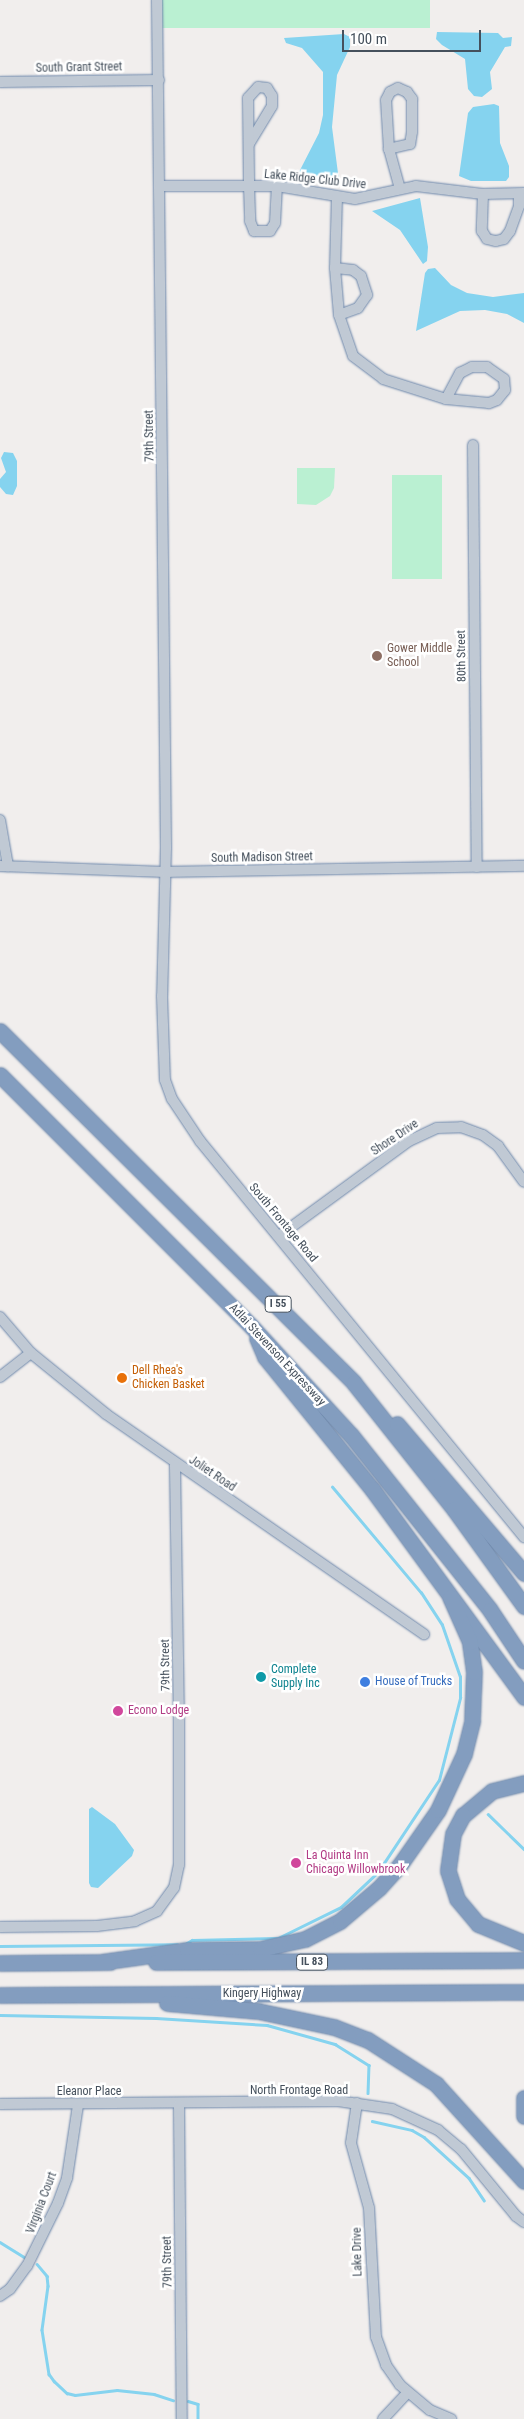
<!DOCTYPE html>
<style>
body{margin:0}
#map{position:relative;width:524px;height:2419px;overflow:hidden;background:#f1eeed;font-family:"Roboto Condensed",sans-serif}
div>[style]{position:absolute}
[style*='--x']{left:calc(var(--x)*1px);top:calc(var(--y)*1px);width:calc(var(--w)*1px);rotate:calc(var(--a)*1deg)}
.green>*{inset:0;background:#baf0d2;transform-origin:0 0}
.water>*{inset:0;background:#85d3ef}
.stream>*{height:2.5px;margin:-1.25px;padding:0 1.25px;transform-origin:1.25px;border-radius:1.25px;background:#85d3ef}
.roads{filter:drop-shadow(0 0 1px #6e88ab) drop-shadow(0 0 1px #6e88ab)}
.minor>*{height:10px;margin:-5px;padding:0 5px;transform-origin:5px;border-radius:5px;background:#c0c9d4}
.highway>*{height:15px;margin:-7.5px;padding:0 7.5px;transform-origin:7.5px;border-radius:7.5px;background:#839dbf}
.dots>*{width:14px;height:14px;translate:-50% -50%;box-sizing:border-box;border:2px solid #fff;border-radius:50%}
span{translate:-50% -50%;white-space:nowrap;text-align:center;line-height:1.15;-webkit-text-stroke:5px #fff;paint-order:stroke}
.shield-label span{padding:1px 4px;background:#fff;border:1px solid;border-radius:4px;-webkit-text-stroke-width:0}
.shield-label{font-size:11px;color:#45505c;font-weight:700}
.street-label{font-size:12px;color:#45505c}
.education-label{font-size:12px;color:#785e54}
.left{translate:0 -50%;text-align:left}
.food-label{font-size:12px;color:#c56008}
.culture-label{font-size:12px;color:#0d838f}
.shop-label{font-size:12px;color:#366cbe}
.hotel-label{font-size:12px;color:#b23c85}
.scale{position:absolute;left:342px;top:30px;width:139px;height:22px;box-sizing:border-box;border:2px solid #45505c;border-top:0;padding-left:6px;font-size:15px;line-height:18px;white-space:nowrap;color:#45505c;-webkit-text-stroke:4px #fff;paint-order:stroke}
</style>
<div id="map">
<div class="green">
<i style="left:157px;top:0;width:273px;height:28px"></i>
<i style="clip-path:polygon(297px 468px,335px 468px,334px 488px,330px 496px,316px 505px,297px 504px)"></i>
<i style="left:392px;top:475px;width:50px;height:104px"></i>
</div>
<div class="water">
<i style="clip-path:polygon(437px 32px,498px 33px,503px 38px,512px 37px,511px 46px,505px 47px,490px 72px,492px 89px,482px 97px,474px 96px,468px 89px,465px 59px,442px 45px,436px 39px)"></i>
<i style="clip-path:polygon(344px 34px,350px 37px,350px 47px,337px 75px,332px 127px,339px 181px,303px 176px,299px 172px,319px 133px,323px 115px,323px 72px,302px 48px,286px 43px,284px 38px)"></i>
<i style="clip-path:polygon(494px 104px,499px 106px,500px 143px,509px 166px,509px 177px,506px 181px,471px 181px,459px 176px,468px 113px,473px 107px)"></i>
<i style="clip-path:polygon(420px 198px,428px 247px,427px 261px,423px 264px,400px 230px,372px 211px)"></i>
<i style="clip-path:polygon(435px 268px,451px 285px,467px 293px,493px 297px,524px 293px,524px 323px,507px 314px,485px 310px,460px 311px,416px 331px,425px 273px,428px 269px)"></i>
<i style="clip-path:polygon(4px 452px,13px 453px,17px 461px,17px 486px,13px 495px,6px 494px,0 487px,0 479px,6px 472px,1px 458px)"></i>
<i style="clip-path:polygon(92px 1807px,115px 1824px,134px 1850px,132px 1856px,98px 1888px,91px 1887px,89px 1883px,89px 1809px)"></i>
</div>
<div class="stream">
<i style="--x:488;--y:1814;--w:50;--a:44.2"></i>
<i style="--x:185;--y:1944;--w:8;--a:-30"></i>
<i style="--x:192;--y:1940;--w:86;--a:-1.3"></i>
<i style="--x:278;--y:1938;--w:70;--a:-26.2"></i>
<i style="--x:341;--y:1907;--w:51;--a:-43.4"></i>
<i style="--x:378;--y:1872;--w:110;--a:-56.5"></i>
<i style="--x:439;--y:1780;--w:85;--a:-75.6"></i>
<i style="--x:460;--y:1698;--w:21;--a:-90"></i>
<i style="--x:460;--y:1677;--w:55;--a:-109.1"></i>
<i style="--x:442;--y:1625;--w:38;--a:-123"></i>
<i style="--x:421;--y:1593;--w:138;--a:-130"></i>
<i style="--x:0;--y:1946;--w:177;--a:-0.6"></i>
<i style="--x:0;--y:2015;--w:156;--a:1.1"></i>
<i style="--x:156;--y:2018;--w:111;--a:3.6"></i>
<i style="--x:267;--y:2025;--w:71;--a:15.6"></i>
<i style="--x:335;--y:2044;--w:40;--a:32"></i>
<i style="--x:369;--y:2065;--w:28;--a:92"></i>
<i style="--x:372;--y:2121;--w:41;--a:12.7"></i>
<i style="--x:412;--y:2130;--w:14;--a:30"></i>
<i style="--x:424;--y:2137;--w:61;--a:42.3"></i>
<i style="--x:469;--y:2178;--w:27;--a:56"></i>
<i style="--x:0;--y:2242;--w:28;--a:32"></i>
<i style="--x:37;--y:2264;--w:16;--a:50"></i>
<i style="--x:47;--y:2276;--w:10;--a:84"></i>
<i style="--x:48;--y:2286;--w:44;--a:97.8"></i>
<i style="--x:42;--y:2330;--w:45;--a:81"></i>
<i style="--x:49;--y:2374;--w:9;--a:54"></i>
<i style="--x:54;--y:2381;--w:18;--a:43"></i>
<i style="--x:67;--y:2393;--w:8;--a:14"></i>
<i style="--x:75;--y:2395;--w:42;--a:-6.8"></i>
<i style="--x:117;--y:2390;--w:37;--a:6"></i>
<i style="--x:154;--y:2394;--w:20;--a:18"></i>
<i style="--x:188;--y:2401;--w:10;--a:17"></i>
<i style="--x:198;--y:2404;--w:15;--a:90"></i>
</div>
<div class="roads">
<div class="minor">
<i style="--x:157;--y:0;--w:848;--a:89.39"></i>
<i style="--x:166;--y:848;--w:148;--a:91.5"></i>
<i style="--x:162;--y:996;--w:84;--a:88"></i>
<i style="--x:165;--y:1080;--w:20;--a:70"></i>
<i style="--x:172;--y:1099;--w:50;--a:56.3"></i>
<i style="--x:200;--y:1141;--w:512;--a:50.71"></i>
<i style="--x:0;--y:82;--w:159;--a:-0.7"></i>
<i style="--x:398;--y:88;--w:10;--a:24"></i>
<i style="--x:407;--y:92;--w:9;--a:54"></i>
<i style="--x:412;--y:99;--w:33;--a:90"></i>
<i style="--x:412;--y:132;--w:12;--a:99"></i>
<i style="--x:410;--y:144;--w:22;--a:167"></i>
<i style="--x:389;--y:149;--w:49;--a:-93.5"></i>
<i style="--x:386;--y:100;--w:9;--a:-63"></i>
<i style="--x:390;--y:92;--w:9;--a:-27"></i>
<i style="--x:249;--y:144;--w:44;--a:-58.8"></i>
<i style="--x:272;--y:106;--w:10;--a:-90"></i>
<i style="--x:272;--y:96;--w:9;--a:-122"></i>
<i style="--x:267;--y:88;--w:9;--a:-174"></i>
<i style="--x:258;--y:87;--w:15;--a:132"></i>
<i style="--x:248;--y:98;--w:88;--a:89.3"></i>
<i style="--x:249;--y:186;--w:35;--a:88"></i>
<i style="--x:250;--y:221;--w:11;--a:68"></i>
<i style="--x:254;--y:231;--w:16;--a:0"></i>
<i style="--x:270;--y:231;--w:9;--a:-58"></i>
<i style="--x:275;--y:223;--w:37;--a:-87"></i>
<i style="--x:389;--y:149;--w:41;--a:74.6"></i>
<i style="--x:160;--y:186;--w:117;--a:0"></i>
<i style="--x:277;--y:186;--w:79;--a:9.5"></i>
<i style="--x:355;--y:199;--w:62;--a:-12"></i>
<i style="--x:416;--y:186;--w:67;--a:6.8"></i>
<i style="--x:483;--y:194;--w:41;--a:-1.4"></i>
<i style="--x:483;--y:194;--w:37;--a:92"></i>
<i style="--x:482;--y:231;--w:9;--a:58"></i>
<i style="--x:487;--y:239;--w:9;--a:13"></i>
<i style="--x:496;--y:241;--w:8;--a:-14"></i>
<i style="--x:504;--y:239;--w:10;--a:-53"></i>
<i style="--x:510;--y:231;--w:27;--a:-70"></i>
<i style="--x:519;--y:206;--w:12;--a:-90"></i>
<i style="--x:337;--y:197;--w:71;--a:91.6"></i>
<i style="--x:335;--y:268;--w:47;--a:85.1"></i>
<i style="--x:339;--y:315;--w:43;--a:71.1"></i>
<i style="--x:353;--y:356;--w:38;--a:37"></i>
<i style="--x:383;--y:379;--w:66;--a:17.6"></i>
<i style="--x:335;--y:268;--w:18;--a:6"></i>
<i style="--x:353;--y:270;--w:10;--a:37"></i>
<i style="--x:361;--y:276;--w:20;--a:72"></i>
<i style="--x:367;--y:295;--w:16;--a:125"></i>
<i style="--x:358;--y:308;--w:20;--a:160"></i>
<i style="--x:472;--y:367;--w:15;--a:0"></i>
<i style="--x:487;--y:367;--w:21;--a:35"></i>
<i style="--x:504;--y:379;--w:11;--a:85"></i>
<i style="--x:505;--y:390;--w:13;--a:129"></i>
<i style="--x:497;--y:400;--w:9;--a:159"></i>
<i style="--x:489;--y:403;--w:43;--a:-174.7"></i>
<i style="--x:446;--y:399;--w:30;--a:-62"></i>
<i style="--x:460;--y:373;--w:13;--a:-27"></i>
<i style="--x:473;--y:445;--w:422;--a:89.5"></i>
<i style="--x:0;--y:820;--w:47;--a:80.1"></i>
<i style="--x:0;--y:866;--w:166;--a:2.1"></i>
<i style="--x:166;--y:872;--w:358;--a:-1"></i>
<i style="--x:279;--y:1236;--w:161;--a:-36.2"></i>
<i style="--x:409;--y:1141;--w:31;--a:-25"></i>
<i style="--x:437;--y:1128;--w:24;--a:-2"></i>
<i style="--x:461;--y:1127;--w:23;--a:20"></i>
<i style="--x:483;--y:1135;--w:19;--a:36"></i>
<i style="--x:498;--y:1146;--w:44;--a:54.2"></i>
<i style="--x:0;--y:1317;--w:48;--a:49.3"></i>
<i style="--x:31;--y:1353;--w:97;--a:39.1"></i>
<i style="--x:106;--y:1414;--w:387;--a:34.7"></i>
<i style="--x:0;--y:1377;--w:39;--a:-38"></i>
<i style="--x:0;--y:1927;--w:97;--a:-0.6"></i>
<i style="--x:97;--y:1926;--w:38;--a:-7"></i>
<i style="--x:135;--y:1921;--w:24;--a:-24"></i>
<i style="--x:157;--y:1911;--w:29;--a:-54"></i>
<i style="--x:174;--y:1888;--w:24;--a:-78"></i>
<i style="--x:179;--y:1865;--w:144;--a:-90"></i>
<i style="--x:179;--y:1721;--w:256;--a:-90.9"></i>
<i style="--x:357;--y:2103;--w:40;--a:98.5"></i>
<i style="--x:351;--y:2143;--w:67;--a:74.5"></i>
<i style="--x:369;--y:2208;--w:129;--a:86.9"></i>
<i style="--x:376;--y:2337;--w:30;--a:70"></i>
<i style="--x:386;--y:2365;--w:24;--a:55"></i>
<i style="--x:400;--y:2385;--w:39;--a:40"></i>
<i style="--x:430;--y:2410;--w:23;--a:23"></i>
<i style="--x:0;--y:2104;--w:338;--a:-0.5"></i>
<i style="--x:338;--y:2101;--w:55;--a:8.4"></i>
<i style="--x:392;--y:2109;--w:51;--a:24.5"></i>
<i style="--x:438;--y:2130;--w:30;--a:40"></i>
<i style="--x:461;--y:2149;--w:87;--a:50.6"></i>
<i style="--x:516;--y:2216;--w:10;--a:37"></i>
<i style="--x:179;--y:2105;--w:314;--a:89.5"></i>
<i style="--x:0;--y:2296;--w:12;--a:-35"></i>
<i style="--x:10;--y:2289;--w:29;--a:-54"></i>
<i style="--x:27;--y:2266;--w:70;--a:-63.8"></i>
<i style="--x:58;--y:2203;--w:27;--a:-70"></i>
<i style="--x:67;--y:2178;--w:74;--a:-81.4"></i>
<i style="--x:383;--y:2419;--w:35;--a:-47"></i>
</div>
<div class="highway">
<i style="--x:0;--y:1031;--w:499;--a:44.8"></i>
<i style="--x:354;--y:1383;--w:161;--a:51.6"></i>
<i style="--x:454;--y:1509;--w:120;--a:54.2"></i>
<i style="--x:0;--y:1075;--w:355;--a:45"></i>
<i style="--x:251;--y:1326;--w:148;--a:47.5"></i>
<i style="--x:351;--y:1435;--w:223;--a:51.5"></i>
<i style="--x:490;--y:1610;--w:61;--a:56.3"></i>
<i style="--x:257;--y:1338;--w:21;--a:67"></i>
<i style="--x:265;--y:1357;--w:170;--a:51"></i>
<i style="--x:372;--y:1489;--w:258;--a:53.8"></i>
<i style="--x:397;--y:1424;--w:196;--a:49.6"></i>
<i style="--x:524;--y:1783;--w:33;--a:166"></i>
<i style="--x:492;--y:1791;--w:38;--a:140"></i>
<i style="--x:463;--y:1815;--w:21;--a:118"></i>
<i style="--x:453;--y:1834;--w:37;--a:98"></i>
<i style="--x:448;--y:1871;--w:29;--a:72"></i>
<i style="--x:457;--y:1899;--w:33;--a:50"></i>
<i style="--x:478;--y:1924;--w:50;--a:22.4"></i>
<i style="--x:101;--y:1962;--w:87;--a:-7.9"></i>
<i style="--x:187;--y:1950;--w:73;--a:-0.8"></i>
<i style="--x:260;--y:1949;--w:46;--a:-12.5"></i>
<i style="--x:305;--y:1939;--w:39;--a:-27"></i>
<i style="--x:340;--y:1921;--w:51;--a:-40.2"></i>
<i style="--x:379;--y:1888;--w:30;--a:-48"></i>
<i style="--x:399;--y:1866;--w:68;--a:-55.1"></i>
<i style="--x:438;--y:1810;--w:62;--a:-65.1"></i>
<i style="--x:464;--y:1754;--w:34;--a:-76"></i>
<i style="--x:472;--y:1721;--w:49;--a:-87.7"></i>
<i style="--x:474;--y:1672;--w:30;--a:-98"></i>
<i style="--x:470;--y:1642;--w:49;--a:-114"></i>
<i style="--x:156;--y:1962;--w:368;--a:-0.3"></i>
<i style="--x:0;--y:1963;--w:110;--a:-0.5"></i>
<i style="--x:0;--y:1995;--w:524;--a:-0.33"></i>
<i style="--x:167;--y:2003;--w:91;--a:5"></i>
<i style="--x:258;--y:2011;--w:78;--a:11.9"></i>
<i style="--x:334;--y:2027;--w:36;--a:21"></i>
<i style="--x:368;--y:2040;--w:81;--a:32.9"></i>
<i style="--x:436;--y:2084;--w:131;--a:47.8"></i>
<i style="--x:524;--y:2098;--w:18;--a:90"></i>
</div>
</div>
<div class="dots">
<i style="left:377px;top:656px;background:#8d6e63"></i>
<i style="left:122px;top:1378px;background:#e8710a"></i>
<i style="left:261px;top:1677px;background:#0f9aa8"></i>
<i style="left:365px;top:1682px;background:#3f7fe0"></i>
<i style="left:118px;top:1711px;background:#d1479c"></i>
<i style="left:296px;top:1863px;background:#d1479c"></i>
</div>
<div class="shield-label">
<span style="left:278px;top:1304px">I 55</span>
<span style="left:312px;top:1962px">IL 83</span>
</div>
<div class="street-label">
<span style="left:79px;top:68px;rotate:-1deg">South Grant Street</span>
<span style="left:315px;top:180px;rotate:6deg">Lake Ridge Club Drive</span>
<span style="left:150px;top:436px;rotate:-91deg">79th Street</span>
<span style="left:462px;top:656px;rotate:-91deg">80th Street</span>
<span style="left:262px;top:858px;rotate:-1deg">South Madison Street</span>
<span style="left:395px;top:1138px;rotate:-34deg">Shore Drive</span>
<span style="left:283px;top:1223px;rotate:50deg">South Frontage Road</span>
<span style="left:277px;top:1355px;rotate:47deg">Adlai Stevenson Expressway</span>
<span style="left:212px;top:1474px;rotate:34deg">Joliet Road</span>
<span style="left:166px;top:1665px;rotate:-91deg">79th Street</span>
<span style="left:262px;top:1994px">Kingery Highway</span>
<span style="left:299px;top:2091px">North Frontage Road</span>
<span style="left:89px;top:2092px">Eleanor Place</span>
<span style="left:42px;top:2203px;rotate:-69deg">Virginia Court</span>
<span style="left:358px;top:2252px;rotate:-91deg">Lake Drive</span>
<span style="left:168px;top:2262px;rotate:-91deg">79th Street</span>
</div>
<div class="education-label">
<span class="left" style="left:387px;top:656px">Gower Middle<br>School</span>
</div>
<div class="food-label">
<span class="left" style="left:132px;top:1378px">Dell Rhea's<br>Chicken Basket</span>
</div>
<div class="culture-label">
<span class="left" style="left:271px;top:1677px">Complete<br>Supply Inc</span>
</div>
<div class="shop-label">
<span class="left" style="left:375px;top:1682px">House of Trucks</span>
</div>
<div class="hotel-label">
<span class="left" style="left:128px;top:1711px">Econo Lodge</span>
<span class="left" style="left:306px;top:1863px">La Quinta Inn<br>Chicago Willowbrook</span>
</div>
<div class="scale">100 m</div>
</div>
